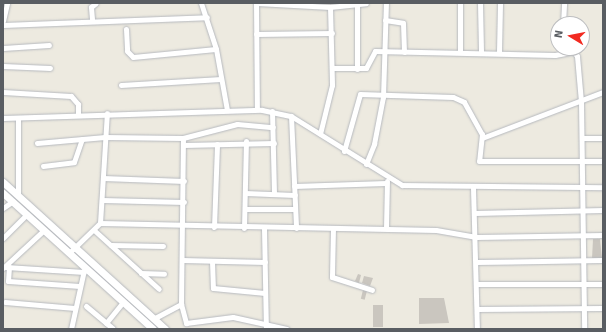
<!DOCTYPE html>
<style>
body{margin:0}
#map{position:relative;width:606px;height:332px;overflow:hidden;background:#edeae0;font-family:Signika,sans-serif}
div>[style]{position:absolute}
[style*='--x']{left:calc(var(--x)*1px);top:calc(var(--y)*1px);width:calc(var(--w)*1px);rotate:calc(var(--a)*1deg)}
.building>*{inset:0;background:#cac6bf;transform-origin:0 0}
.roads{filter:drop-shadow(0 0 1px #b6b9be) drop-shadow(0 0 1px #b6b9be)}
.street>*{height:5px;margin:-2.5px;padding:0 2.5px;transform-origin:2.5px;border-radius:2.5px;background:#fff}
.secondary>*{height:7px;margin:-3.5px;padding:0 3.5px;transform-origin:3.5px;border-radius:3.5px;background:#fff}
span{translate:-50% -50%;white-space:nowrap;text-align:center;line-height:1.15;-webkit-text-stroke:3px #fff;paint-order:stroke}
.frame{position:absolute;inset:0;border:4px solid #595d62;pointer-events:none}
.north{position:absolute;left:550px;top:16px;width:40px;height:40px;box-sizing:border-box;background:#fff;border:1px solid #bdbec0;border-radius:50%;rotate:280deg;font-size:11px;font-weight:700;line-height:16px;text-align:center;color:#595d62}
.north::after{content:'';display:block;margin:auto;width:14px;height:18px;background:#f22a21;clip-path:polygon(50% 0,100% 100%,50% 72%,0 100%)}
</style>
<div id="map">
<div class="building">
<i style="clip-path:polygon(593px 239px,600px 239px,602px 259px,592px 259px)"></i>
<i style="clip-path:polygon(358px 274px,361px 275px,359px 283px,355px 281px)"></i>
<i style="clip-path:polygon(364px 276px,373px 278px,370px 286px,362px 283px)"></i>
<i style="left:363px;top:290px;width:4px;height:9px;rotate:14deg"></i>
<i style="clip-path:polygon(419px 298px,444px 298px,449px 323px,419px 324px)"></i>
<i style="left:373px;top:305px;width:10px;height:22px"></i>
</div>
<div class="roads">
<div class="street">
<i style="--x:201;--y:3;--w:48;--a:71.9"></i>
<i style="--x:216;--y:49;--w:62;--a:79.8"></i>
<i style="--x:256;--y:3;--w:106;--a:89.5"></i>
<i style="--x:257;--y:3;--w:73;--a:3.1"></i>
<i style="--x:330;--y:7;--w:78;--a:88.5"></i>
<i style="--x:332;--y:85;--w:50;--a:103.8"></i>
<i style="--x:460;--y:3;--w:48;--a:90"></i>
<i style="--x:480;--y:3;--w:48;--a:88.8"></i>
<i style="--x:357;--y:5;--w:64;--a:90"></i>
<i style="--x:330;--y:7;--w:36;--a:-6"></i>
<i style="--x:92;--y:19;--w:12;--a:-95"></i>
<i style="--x:91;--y:7;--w:6;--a:-39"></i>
<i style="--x:385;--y:20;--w:18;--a:9"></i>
<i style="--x:403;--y:23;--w:29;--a:88"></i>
<i style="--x:3;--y:21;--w:18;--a:-77"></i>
<i style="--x:563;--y:24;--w:21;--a:-87"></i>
<i style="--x:3;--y:25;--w:204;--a:-2.2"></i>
<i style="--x:126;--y:29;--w:22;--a:87"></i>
<i style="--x:127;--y:51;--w:8;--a:45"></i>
<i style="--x:133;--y:57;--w:83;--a:-5.5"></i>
<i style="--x:256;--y:34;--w:76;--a:-0.8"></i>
<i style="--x:3;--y:48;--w:46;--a:-3.7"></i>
<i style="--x:571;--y:48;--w:10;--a:53"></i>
<i style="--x:577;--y:56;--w:46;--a:85"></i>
<i style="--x:581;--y:102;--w:227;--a:89.2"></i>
<i style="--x:499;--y:52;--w:49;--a:-88.8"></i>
<i style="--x:3;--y:66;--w:47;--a:2.4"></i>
<i style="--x:332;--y:68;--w:34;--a:0"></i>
<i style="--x:366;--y:68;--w:19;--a:-62"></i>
<i style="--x:375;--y:51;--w:180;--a:1.3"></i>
<i style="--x:555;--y:55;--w:20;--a:-11"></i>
<i style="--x:121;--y:85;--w:100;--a:-3.4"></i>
<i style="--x:3;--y:92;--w:68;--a:3.4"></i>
<i style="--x:71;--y:96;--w:11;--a:49"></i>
<i style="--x:78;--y:104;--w:10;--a:90"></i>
<i style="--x:272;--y:111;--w:83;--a:88.6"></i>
<i style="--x:291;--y:116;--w:112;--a:87.4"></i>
<i style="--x:3;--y:118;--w:259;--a:-1.8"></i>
<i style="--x:262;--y:110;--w:30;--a:12"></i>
<i style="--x:291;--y:116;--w:131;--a:31.9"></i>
<i style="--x:402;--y:185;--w:201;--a:0.6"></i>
<i style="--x:18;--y:118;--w:78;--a:90"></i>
<i style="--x:183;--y:138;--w:56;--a:-14.5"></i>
<i style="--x:237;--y:124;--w:36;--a:5"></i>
<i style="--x:482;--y:138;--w:129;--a:-20.8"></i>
<i style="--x:583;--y:138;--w:20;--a:0"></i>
<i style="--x:37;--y:143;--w:68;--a:-5"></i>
<i style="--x:105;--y:137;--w:78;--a:0.7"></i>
<i style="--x:183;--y:138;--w:166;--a:90.7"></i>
<i style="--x:181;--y:304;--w:20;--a:75"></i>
<i style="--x:186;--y:323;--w:47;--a:-7.3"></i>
<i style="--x:233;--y:317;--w:55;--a:12.5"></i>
<i style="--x:184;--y:145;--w:90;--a:-1.3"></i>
<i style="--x:344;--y:151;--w:59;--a:-74.3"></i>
<i style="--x:360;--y:94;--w:93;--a:1.8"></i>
<i style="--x:453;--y:97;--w:12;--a:24"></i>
<i style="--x:464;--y:102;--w:37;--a:61"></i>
<i style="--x:482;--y:134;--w:27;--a:96"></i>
<i style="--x:479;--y:161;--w:124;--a:0"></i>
<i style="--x:366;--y:164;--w:22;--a:-68"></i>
<i style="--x:374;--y:144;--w:48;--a:-79.2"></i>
<i style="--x:383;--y:97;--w:94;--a:-88.2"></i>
<i style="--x:43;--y:166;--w:31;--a:-7"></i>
<i style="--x:74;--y:162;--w:24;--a:-71"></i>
<i style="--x:103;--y:178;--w:81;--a:2.1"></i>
<i style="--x:294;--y:186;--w:92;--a:-1.9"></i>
<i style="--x:473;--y:188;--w:141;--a:88.4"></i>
<i style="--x:245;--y:193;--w:50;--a:2.3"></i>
<i style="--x:102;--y:200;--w:82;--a:1.4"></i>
<i style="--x:3;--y:208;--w:12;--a:-35"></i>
<i style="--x:245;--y:209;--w:50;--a:0"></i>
<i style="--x:475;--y:213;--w:128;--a:-1.3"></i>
<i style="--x:100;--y:223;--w:336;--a:1.2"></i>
<i style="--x:436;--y:230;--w:41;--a:9.9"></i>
<i style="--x:476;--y:237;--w:127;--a:-0.9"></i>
<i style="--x:214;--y:227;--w:83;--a:-87.9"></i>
<i style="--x:244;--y:228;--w:87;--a:-88.7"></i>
<i style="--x:264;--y:228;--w:101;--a:88.9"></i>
<i style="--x:333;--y:228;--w:49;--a:91.2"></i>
<i style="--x:332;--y:277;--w:42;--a:18"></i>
<i style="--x:386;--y:228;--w:47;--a:-88.8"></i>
<i style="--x:95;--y:231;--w:86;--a:42.2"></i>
<i style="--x:3;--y:238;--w:34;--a:-45"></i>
<i style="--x:111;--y:245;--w:52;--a:1.1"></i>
<i style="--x:69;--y:253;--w:43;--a:-44.1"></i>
<i style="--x:100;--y:223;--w:110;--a:-86.4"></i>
<i style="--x:182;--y:260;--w:83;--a:1.4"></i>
<i style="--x:212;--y:261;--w:27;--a:88"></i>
<i style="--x:213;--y:288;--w:52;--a:5.5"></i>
<i style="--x:476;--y:262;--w:127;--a:-0.9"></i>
<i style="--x:6;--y:267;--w:78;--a:3.7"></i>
<i style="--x:9;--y:267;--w:14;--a:94"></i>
<i style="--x:8;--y:281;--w:72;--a:4"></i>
<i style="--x:3;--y:268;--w:56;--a:-42.8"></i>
<i style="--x:141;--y:273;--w:23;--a:2"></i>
<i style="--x:476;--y:284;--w:127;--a:0"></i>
<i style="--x:5;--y:302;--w:70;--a:4.9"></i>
<i style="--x:86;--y:306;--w:35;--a:40"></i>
<i style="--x:477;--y:309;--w:126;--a:-0.5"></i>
<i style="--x:153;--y:319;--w:32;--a:-28"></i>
<i style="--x:106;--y:323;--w:27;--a:-51"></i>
<i style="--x:71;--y:329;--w:60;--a:-77.6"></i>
</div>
<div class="secondary">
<i style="--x:3;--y:182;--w:219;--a:42.2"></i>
<i style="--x:3;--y:193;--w:202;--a:42.2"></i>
</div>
</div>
<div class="frame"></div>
<div class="north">N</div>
</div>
